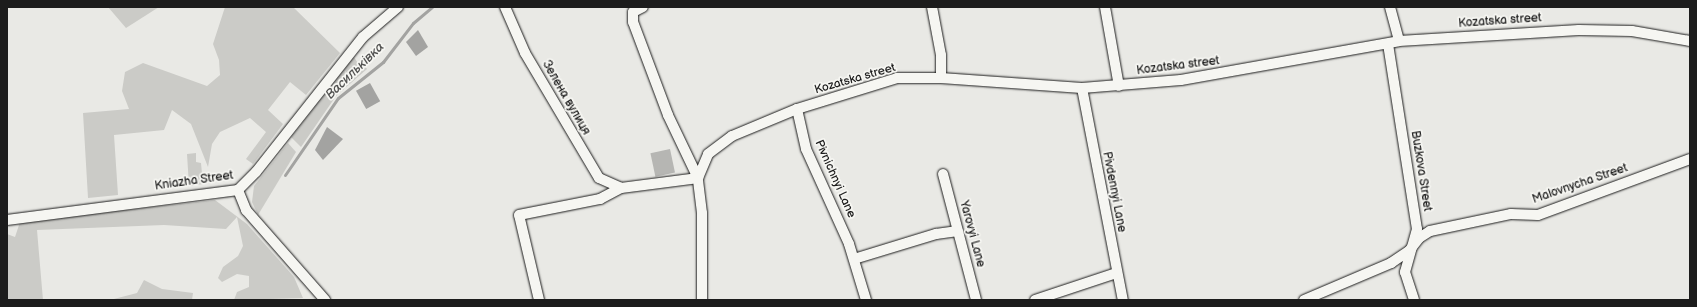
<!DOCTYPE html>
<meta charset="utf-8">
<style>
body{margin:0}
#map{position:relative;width:1697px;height:307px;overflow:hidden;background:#e9e9e5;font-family:"Balsamiq Sans",sans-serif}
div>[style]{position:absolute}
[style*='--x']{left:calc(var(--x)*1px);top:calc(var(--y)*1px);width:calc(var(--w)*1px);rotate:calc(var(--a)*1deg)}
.green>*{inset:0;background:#cbcbc7}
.water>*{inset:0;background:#a3a3a1;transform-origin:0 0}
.stream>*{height:3px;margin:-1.5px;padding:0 1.5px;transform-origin:1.5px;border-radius:1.5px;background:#a3a3a1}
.building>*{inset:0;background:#b6b6b3;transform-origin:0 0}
.roads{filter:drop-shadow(0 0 1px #1c1c1c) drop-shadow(0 0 1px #1c1c1c)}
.minor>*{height:10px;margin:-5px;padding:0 5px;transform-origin:5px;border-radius:5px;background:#f6f6f2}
span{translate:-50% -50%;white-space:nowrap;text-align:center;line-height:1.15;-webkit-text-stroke:3.5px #f6f6f2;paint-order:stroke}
.street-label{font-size:12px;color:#1c1c1c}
.water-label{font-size:13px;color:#525251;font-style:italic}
.frame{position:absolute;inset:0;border:8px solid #1c1c1c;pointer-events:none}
</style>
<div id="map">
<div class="green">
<i style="clip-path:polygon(108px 7px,159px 7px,126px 28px)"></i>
<i style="clip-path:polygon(225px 7px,293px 7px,340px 53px,306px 95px,290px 82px,268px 110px,283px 124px,253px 164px,246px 159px,266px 132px,250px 118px,220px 132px,212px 144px,208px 167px,191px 124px,172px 110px,164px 130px,114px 135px,118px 195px,88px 198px,83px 113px,129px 109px,122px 91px,125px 72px,143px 63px,207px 86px,220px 75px,219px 60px,213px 44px)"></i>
<i style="clip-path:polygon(354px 57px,359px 65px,362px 62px,367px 69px,336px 96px,301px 147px,291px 137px)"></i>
<i style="clip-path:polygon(288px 143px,296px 152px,258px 215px,252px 202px,254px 186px)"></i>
<i style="clip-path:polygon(196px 153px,196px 162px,201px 163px,203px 184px,189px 186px,187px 154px)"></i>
<i style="clip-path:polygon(215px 200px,247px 224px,294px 277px,303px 298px,234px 300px,237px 292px,249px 287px,249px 276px,237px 274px,222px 282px,218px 278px,223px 267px,238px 256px,243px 246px,237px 217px,226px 229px,164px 225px,37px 230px,43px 300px,7px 300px,7px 234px,15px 237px,20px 222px)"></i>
<i style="clip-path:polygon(144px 280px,162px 289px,193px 293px,192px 300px,110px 300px,137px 293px)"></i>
</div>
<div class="water">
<i style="clip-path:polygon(418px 30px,428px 47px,416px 56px,406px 42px)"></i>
<i style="left:370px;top:83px;width:21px;height:16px;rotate:61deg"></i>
<i style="clip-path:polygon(327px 127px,343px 139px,323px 160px,315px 150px)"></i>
</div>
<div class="stream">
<i style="--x:285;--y:175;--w:93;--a:-55.5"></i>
<i style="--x:338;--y:98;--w:58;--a:-38.7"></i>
<i style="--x:383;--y:62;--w:49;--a:-52.4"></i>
<i style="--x:413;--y:23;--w:25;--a:-40"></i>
</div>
<div class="building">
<i style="left:670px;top:149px;width:24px;height:20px;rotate:78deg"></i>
</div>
<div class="roads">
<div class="minor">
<i style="--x:505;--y:7;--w:50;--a:66.5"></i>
<i style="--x:525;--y:53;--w:145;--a:59.4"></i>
<i style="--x:599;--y:178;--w:24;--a:24"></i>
<i style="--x:932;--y:7;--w:49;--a:79.4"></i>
<i style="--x:941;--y:55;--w:23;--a:90"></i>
<i style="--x:1105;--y:7;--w:80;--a:80"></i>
<i style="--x:1390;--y:7;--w:35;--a:75"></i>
<i style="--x:1388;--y:44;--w:187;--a:81.1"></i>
<i style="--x:1417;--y:229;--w:45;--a:105.6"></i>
<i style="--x:1405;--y:272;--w:29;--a:72"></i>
<i style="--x:1082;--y:88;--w:216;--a:79.1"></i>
<i style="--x:797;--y:109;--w:41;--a:77.3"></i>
<i style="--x:806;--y:149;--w:104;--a:65.6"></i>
<i style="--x:849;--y:244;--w:59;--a:73.1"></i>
<i style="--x:943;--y:174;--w:130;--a:75.3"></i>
<i style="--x:238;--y:190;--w:22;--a:68"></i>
<i style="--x:246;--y:210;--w:120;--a:48.7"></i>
<i style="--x:7;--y:220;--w:233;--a:-7.4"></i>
<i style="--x:238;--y:190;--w:25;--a:-45"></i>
<i style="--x:256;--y:172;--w:172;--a:-51.6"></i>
<i style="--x:363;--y:37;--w:46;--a:-40.6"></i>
<i style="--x:854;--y:259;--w:86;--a:-17"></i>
<i style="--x:936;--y:234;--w:22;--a:-8"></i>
<i style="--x:539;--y:300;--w:87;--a:-103.2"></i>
<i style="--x:519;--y:215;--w:83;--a:-11.2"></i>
<i style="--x:600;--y:199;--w:24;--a:-28"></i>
<i style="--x:621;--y:188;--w:78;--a:-7.4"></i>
<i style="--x:698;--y:178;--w:70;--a:-115.5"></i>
<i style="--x:668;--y:115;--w:99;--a:-110.6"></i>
<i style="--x:633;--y:22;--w:10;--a:-90"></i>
<i style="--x:633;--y:12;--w:11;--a:-27"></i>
<i style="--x:702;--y:300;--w:87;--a:-90"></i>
<i style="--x:702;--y:213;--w:35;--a:-97"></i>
<i style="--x:698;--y:178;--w:26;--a:-67"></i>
<i style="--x:708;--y:154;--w:30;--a:-37"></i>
<i style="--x:732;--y:136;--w:70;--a:-22.6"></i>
<i style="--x:797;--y:109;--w:105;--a:-17.2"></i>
<i style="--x:897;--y:78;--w:44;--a:0"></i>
<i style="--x:941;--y:78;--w:141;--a:4.1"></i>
<i style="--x:1082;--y:88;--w:99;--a:-4.6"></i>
<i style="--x:1181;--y:80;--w:221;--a:-10.1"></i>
<i style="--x:1399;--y:41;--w:180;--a:-3.5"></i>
<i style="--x:1579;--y:30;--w:53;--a:1.1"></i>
<i style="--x:1632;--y:31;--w:59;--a:9.8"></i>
<i style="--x:1035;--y:300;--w:85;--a:-18.4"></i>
<i style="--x:1304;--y:300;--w:95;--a:-23"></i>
<i style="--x:1391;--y:263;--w:22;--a:-34"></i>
<i style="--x:1409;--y:251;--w:16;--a:-52"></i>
<i style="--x:1419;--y:238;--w:13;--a:-32"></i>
<i style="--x:1430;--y:231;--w:83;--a:-11.9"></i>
<i style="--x:1511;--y:214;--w:27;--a:2"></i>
<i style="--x:1538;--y:215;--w:162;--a:-20.2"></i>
</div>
</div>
<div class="street-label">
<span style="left:1500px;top:21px;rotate:-4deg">Kozatska street</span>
<span style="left:1178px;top:66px;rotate:-7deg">Kozatska street</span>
<span style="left:855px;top:79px;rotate:-16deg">Kozatska street</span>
<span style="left:566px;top:98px;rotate:60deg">Зелена вулиця</span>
<span style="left:1421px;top:171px;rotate:81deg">Buzkova Street</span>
<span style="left:835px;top:179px;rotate:66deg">Pivnichnyi Lane</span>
<span style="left:194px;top:181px;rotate:-8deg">Kniazha Street</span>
<span style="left:1580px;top:184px;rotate:-19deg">Malovnycha Street</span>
<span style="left:1114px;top:192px;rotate:79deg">Pivdennyi Lane</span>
<span style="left:972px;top:234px;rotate:75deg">Yarovyi Lane</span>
</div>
<div class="water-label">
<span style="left:355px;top:71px;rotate:-44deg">Васильківка</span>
</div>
<div class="frame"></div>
</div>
